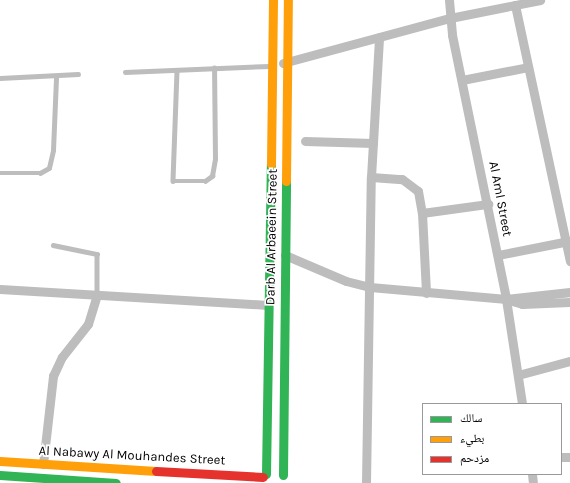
<!DOCTYPE html>
<meta charset="utf-8">
<style>
body{margin:0}
#map{position:relative;width:570px;height:483px;overflow:hidden;background:#fff;font-family:Karla,"Noto Naskh Arabic",sans-serif}
div>[style]{position:absolute}
[style*='--x']{left:calc(var(--x)*1px);top:calc(var(--y)*1px);width:calc(var(--w)*1px);rotate:calc(var(--a)*1deg)}
.lane>*{height:4.5px;margin:-2.25px;padding:0 2.25px;transform-origin:2.25px;border-radius:2.25px;background:#bdbdbd}
.street>*{height:9px;margin:-4.5px;padding:0 4.5px;transform-origin:4.5px;border-radius:4.5px;background:#bdbdbd}
.fast>*{height:9px;margin:-4.5px;padding:0 4.5px;transform-origin:4.5px;border-radius:4.5px;background:#30b455}
.slow>*{height:9px;margin:-4.5px;padding:0 4.5px;transform-origin:4.5px;border-radius:4.5px;background:#ff9f0a}
.jam>*{height:9px;margin:-4.5px;padding:0 4.5px;transform-origin:4.5px;border-radius:4.5px;background:#e5322d}
span{translate:-50% -50%;white-space:nowrap;text-align:center;line-height:1.15;-webkit-text-stroke:3.5px #fff;paint-order:stroke}
.street-label{font-size:13px;color:#000}
.legend{position:absolute;left:422px;top:403px;width:140px;height:72px;box-sizing:border-box;background:#fff;border:1px solid #999;margin:0;padding:5px 7px;list-style:none;font-size:12px;color:#000}
.legend li{display:flex;align-items:center;gap:8px;height:20px}
.legend b{width:20px;border:1px solid #999}
</style>
<div id="map">
<div class="lane">
<i style="--x:177;--y:71;--w:110;--a:92.1"></i>
<i style="--x:173;--y:181;--w:32;--a:0"></i>
<i style="--x:205;--y:181;--w:9;--a:-36"></i>
<i style="--x:212;--y:176;--w:17;--a:-80"></i>
<i style="--x:215;--y:159;--w:91;--a:-90.6"></i>
<i style="--x:125;--y:72;--w:145;--a:-2.4"></i>
<i style="--x:0;--y:78;--w:78;--a:-2.9"></i>
<i style="--x:0;--y:173;--w:40;--a:0"></i>
<i style="--x:40;--y:173;--w:10;--a:-29"></i>
<i style="--x:49;--y:168;--w:18;--a:-77"></i>
<i style="--x:53;--y:150;--w:73;--a:-87.6"></i>
<i style="--x:53;--y:245;--w:45;--a:11.6"></i>
<i style="--x:97;--y:254;--w:41;--a:90"></i>
</div>
<div class="street">
<i style="--x:449;--y:0;--w:35;--a:85"></i>
<i style="--x:452;--y:35;--w:269;--a:78.4"></i>
<i style="--x:506;--y:299;--w:106;--a:81.3"></i>
<i style="--x:515;--y:5;--w:262;--a:77.9"></i>
<i style="--x:283;--y:63;--w:173;--a:-15.1"></i>
<i style="--x:450;--y:18;--w:92;--a:-11.3"></i>
<i style="--x:462;--y:80;--w:67;--a:-11.1"></i>
<i style="--x:305;--y:141;--w:68;--a:1.7"></i>
<i style="--x:371;--y:177;--w:31;--a:4"></i>
<i style="--x:402;--y:179;--w:20;--a:37"></i>
<i style="--x:418;--y:191;--w:22;--a:80"></i>
<i style="--x:422;--y:213;--w:80;--a:87.1"></i>
<i style="--x:422;--y:213;--w:67;--a:-7.8"></i>
<i style="--x:285;--y:255;--w:66;--a:23.1"></i>
<i style="--x:346;--y:281;--w:25;--a:14"></i>
<i style="--x:370;--y:287;--w:137;--a:5"></i>
<i style="--x:506;--y:299;--w:64;--a:-6.2"></i>
<i style="--x:498;--y:255;--w:72;--a:-11.2"></i>
<i style="--x:0;--y:289;--w:268;--a:3.4"></i>
<i style="--x:506;--y:299;--w:17;--a:17"></i>
<i style="--x:522;--y:304;--w:48;--a:-2.4"></i>
<i style="--x:518;--y:375;--w:54;--a:-15.1"></i>
<i style="--x:561;--y:457;--w:9;--a:0"></i>
<i style="--x:43;--y:464;--w:89;--a:-83.5"></i>
<i style="--x:53;--y:376;--w:21;--a:-65"></i>
<i style="--x:62;--y:357;--w:42;--a:-51.8"></i>
<i style="--x:88;--y:324;--w:30;--a:-73"></i>
<i style="--x:532;--y:474;--w:9;--a:84"></i>
<i style="--x:366;--y:483;--w:306;--a:-89.1"></i>
<i style="--x:371;--y:177;--w:140;--a:-86.7"></i>
</div>
<div class="fast">
<i style="--x:266;--y:474;--w:310;--a:-89.1"></i>
<i style="--x:0;--y:475;--w:116;--a:3.9"></i>
<i style="--x:283;--y:475;--w:294;--a:-89.4"></i>
</div>
<div class="slow">
<i style="--x:271;--y:164;--w:164;--a:-89.3"></i>
<i style="--x:286;--y:181;--w:181;--a:-89.4"></i>
<i style="--x:0;--y:461;--w:156;--a:3.7"></i>
</div>
<div class="jam">
<i style="--x:156;--y:471;--w:107;--a:3.2"></i>
</div>
<div class="street-label">
<span style="left:500px;top:199px;rotate:79deg">Al Aml Street</span>
<span style="left:272px;top:237px;rotate:-89deg">Darb Al Arbaeein Street</span>
<span style="left:132px;top:456px;rotate:3deg">Al Nabawy Al Mouhandes Street</span>
</div>
<ul class="legend">
<li><b style="height:5px;background:#30b455"></b>سالك</li>
<li><b style="height:5px;background:#ff9f0a"></b>بطيء</li>
<li><b style="height:5px;background:#e5322d"></b>مزدحم</li>
</ul>
</div>
